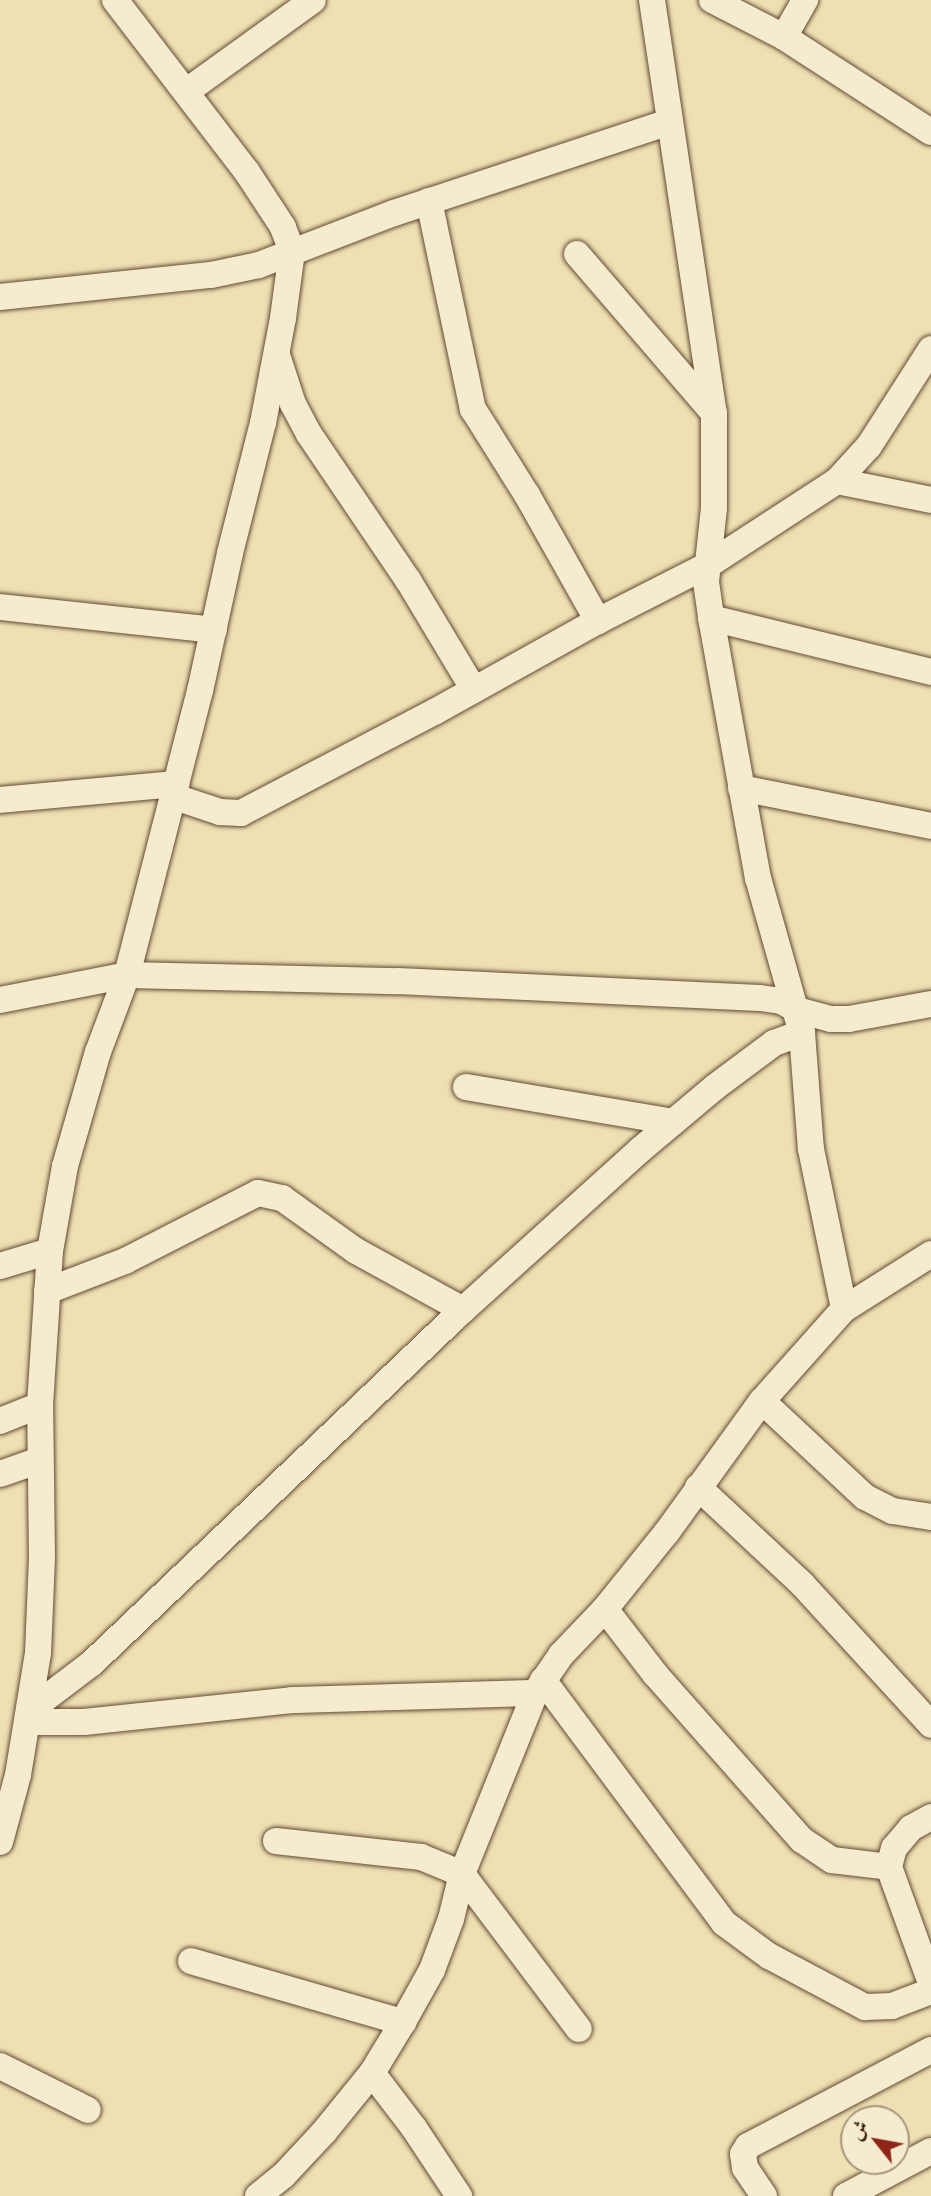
<!DOCTYPE html>
<meta charset="utf-8">
<style>
body{margin:0}
#map{position:relative;width:931px;height:2196px;overflow:hidden;background:#efe0b3;font-family:"IM FELL Great Primer",Amiri,serif}
div>[style]{position:absolute}
[style*='--x']{left:calc(var(--x)*1px);top:calc(var(--y)*1px);width:calc(var(--w)*1px);rotate:calc(var(--a)*1deg)}
.roads{filter:drop-shadow(0 0 2px #644a34) drop-shadow(0 0 2px #644a34)}
.minor>*{height:26px;margin:-13px;padding:0 13px;transform-origin:13px;border-radius:13px;background:#f5ebce}
span{translate:-50% -50%;white-space:nowrap;text-align:center;line-height:1.15;-webkit-text-stroke:7px #f5ebce;paint-order:stroke}
.north{position:absolute;left:840px;top:2105px;width:70px;height:70px;box-sizing:border-box;background:#f5ebce;border:2px solid #a8977f;border-radius:50%;rotate:301deg;font-size:19px;font-weight:700;line-height:28px;text-align:center;color:#351809}
.north::after{content:'';display:block;margin:auto;width:24px;height:32px;background:#8f2418;clip-path:polygon(50% 0,100% 100%,50% 72%,0 100%)}
</style>
<div id="map">
<div class="roads">
<div class="minor">
<i style="--x:652;--y:0;--w:418;--a:81.5"></i>
<i style="--x:714;--y:413;--w:95;--a:90"></i>
<i style="--x:714;--y:508;--w:74;--a:96.2"></i>
<i style="--x:706;--y:582;--w:41;--a:81.7"></i>
<i style="--x:712;--y:623;--w:259;--a:79.8"></i>
<i style="--x:758;--y:878;--w:161;--a:74.2"></i>
<i style="--x:802;--y:1033;--w:116;--a:85.6"></i>
<i style="--x:811;--y:1149;--w:163;--a:78.3"></i>
<i style="--x:712;--y:0;--w:81;--a:27.2"></i>
<i style="--x:784;--y:37;--w:175;--a:32.9"></i>
<i style="--x:784;--y:37;--w:43;--a:-60.4"></i>
<i style="--x:187;--y:91;--w:155;--a:-35.8"></i>
<i style="--x:429;--y:201;--w:213;--a:78.1"></i>
<i style="--x:473;--y:409;--w:102;--a:57.9"></i>
<i style="--x:527;--y:495;--w:145;--a:60.6"></i>
<i style="--x:577;--y:254;--w:207;--a:49.3"></i>
<i style="--x:0;--y:297;--w:212;--a:-6"></i>
<i style="--x:211;--y:275;--w:49;--a:-11.8"></i>
<i style="--x:259;--y:265;--w:145;--a:-21.1"></i>
<i style="--x:394;--y:213;--w:290;--a:-18.3"></i>
<i style="--x:277;--y:355;--w:52;--a:71.9"></i>
<i style="--x:293;--y:404;--w:34;--a:62"></i>
<i style="--x:309;--y:434;--w:176;--a:55.9"></i>
<i style="--x:408;--y:580;--w:128;--a:59"></i>
<i style="--x:837;--y:481;--w:96;--a:11.4"></i>
<i style="--x:0;--y:607;--w:215;--a:6.1"></i>
<i style="--x:711;--y:618;--w:227;--a:13.8"></i>
<i style="--x:741;--y:788;--w:194;--a:11.3"></i>
<i style="--x:172;--y:796;--w:51;--a:18.4"></i>
<i style="--x:220;--y:812;--w:21;--a:3"></i>
<i style="--x:241;--y:813;--w:220;--a:-27.6"></i>
<i style="--x:436;--y:711;--w:185;--a:-29.1"></i>
<i style="--x:598;--y:621;--w:123;--a:-27"></i>
<i style="--x:708;--y:565;--w:154;--a:-33.1"></i>
<i style="--x:837;--y:481;--w:47;--a:-47.6"></i>
<i style="--x:869;--y:446;--w:115;--a:-57.4"></i>
<i style="--x:0;--y:800;--w:177;--a:-5.2"></i>
<i style="--x:0;--y:1000;--w:129;--a:-11.1"></i>
<i style="--x:127;--y:975;--w:271;--a:1.3"></i>
<i style="--x:398;--y:981;--w:362;--a:2.7"></i>
<i style="--x:760;--y:998;--w:21;--a:8"></i>
<i style="--x:781;--y:1001;--w:18;--a:29"></i>
<i style="--x:797;--y:1010;--w:35;--a:15"></i>
<i style="--x:831;--y:1019;--w:18;--a:0"></i>
<i style="--x:849;--y:1019;--w:83;--a:-10.4"></i>
<i style="--x:466;--y:1087;--w:210;--a:9.6"></i>
<i style="--x:0;--y:1266;--w:52;--a:-16.7"></i>
<i style="--x:47;--y:1291;--w:84;--a:-21"></i>
<i style="--x:125;--y:1261;--w:149;--a:-27.1"></i>
<i style="--x:258;--y:1193;--w:25;--a:12"></i>
<i style="--x:282;--y:1198;--w:91;--a:35.6"></i>
<i style="--x:356;--y:1251;--w:122;--a:28.9"></i>
<i style="--x:762;--y:1401;--w:141;--a:43"></i>
<i style="--x:865;--y:1497;--w:31;--a:27"></i>
<i style="--x:893;--y:1511;--w:38;--a:9"></i>
<i style="--x:0;--y:1421;--w:43;--a:-21.8"></i>
<i style="--x:0;--y:1474;--w:42;--a:-19.3"></i>
<i style="--x:698;--y:1487;--w:142;--a:43"></i>
<i style="--x:802;--y:1584;--w:191;--a:47.5"></i>
<i style="--x:605;--y:1609;--w:82;--a:52.4"></i>
<i style="--x:655;--y:1674;--w:222;--a:48.5"></i>
<i style="--x:802;--y:1840;--w:36;--a:34"></i>
<i style="--x:832;--y:1860;--w:57;--a:7"></i>
<i style="--x:543;--y:1680;--w:303;--a:53.3"></i>
<i style="--x:724;--y:1923;--w:56;--a:36.3"></i>
<i style="--x:769;--y:1956;--w:109;--a:28"></i>
<i style="--x:865;--y:2007;--w:27;--a:-2"></i>
<i style="--x:892;--y:2006;--w:42;--a:-21"></i>
<i style="--x:30;--y:1705;--w:17;--a:-24"></i>
<i style="--x:46;--y:1698;--w:58;--a:-37.3"></i>
<i style="--x:92;--y:1663;--w:499;--a:-43.6"></i>
<i style="--x:453;--y:1319;--w:252;--a:-42.1"></i>
<i style="--x:640;--y:1150;--w:98;--a:-40"></i>
<i style="--x:715;--y:1087;--w:74;--a:-36.7"></i>
<i style="--x:774;--y:1043;--w:30;--a:-20"></i>
<i style="--x:28;--y:1722;--w:56;--a:0"></i>
<i style="--x:84;--y:1722;--w:209;--a:-6"></i>
<i style="--x:292;--y:1700;--w:243;--a:-1.7"></i>
<i style="--x:931;--y:1817;--w:23;--a:151"></i>
<i style="--x:911;--y:1828;--w:26;--a:130"></i>
<i style="--x:894;--y:1848;--w:20;--a:105"></i>
<i style="--x:889;--y:1867;--w:123;--a:70.1"></i>
<i style="--x:276;--y:1841;--w:146;--a:6.3"></i>
<i style="--x:421;--y:1857;--w:44;--a:22.5"></i>
<i style="--x:462;--y:1874;--w:194;--a:53"></i>
<i style="--x:0;--y:1842;--w:69;--a:-75"></i>
<i style="--x:18;--y:1775;--w:124;--a:-80.7"></i>
<i style="--x:38;--y:1653;--w:95;--a:-87.6"></i>
<i style="--x:42;--y:1558;--w:153;--a:-90.7"></i>
<i style="--x:40;--y:1405;--w:154;--a:-86.3"></i>
<i style="--x:50;--y:1251;--w:86;--a:-80"></i>
<i style="--x:65;--y:1166;--w:119;--a:-73.9"></i>
<i style="--x:98;--y:1052;--w:82;--a:-69.4"></i>
<i style="--x:127;--y:975;--w:293;--a:-75.6"></i>
<i style="--x:200;--y:691;--w:141;--a:-77.7"></i>
<i style="--x:230;--y:553;--w:134;--a:-75.8"></i>
<i style="--x:263;--y:423;--w:107;--a:-79.2"></i>
<i style="--x:283;--y:318;--w:68;--a:-82.3"></i>
<i style="--x:292;--y:251;--w:26;--a:-111"></i>
<i style="--x:283;--y:227;--w:66;--a:-123.2"></i>
<i style="--x:247;--y:172;--w:217;--a:-127.5"></i>
<i style="--x:191;--y:1961;--w:221;--a:16.1"></i>
<i style="--x:0;--y:2066;--w:98;--a:26.6"></i>
<i style="--x:372;--y:2073;--w:69;--a:52.6"></i>
<i style="--x:414;--y:2128;--w:82;--a:56.5"></i>
<i style="--x:258;--y:2196;--w:32;--a:-39"></i>
<i style="--x:283;--y:2176;--w:60;--a:-47"></i>
<i style="--x:324;--y:2132;--w:76;--a:-50.9"></i>
<i style="--x:372;--y:2073;--w:60;--a:-58.7"></i>
<i style="--x:403;--y:2022;--w:60;--a:-60.9"></i>
<i style="--x:432;--y:1970;--w:54;--a:-69.6"></i>
<i style="--x:451;--y:1919;--w:46;--a:-76.3"></i>
<i style="--x:462;--y:1874;--w:195;--a:-68"></i>
<i style="--x:535;--y:1693;--w:46;--a:-55.6"></i>
<i style="--x:561;--y:1655;--w:64;--a:-46.3"></i>
<i style="--x:605;--y:1609;--w:99;--a:-51.2"></i>
<i style="--x:667;--y:1532;--w:162;--a:-54.1"></i>
<i style="--x:762;--y:1401;--w:123;--a:-48.3"></i>
<i style="--x:844;--y:1309;--w:103;--a:-32.3"></i>
<i style="--x:764;--y:2196;--w:34;--a:-124"></i>
<i style="--x:745;--y:2168;--w:14;--a:-98"></i>
<i style="--x:743;--y:2154;--w:9;--a:-58"></i>
<i style="--x:748;--y:2146;--w:207;--a:-27.7"></i>
<i style="--x:846;--y:2196;--w:96;--a:-27.9"></i>
</div>
</div>
<div class="north">ش</div>
</div>
